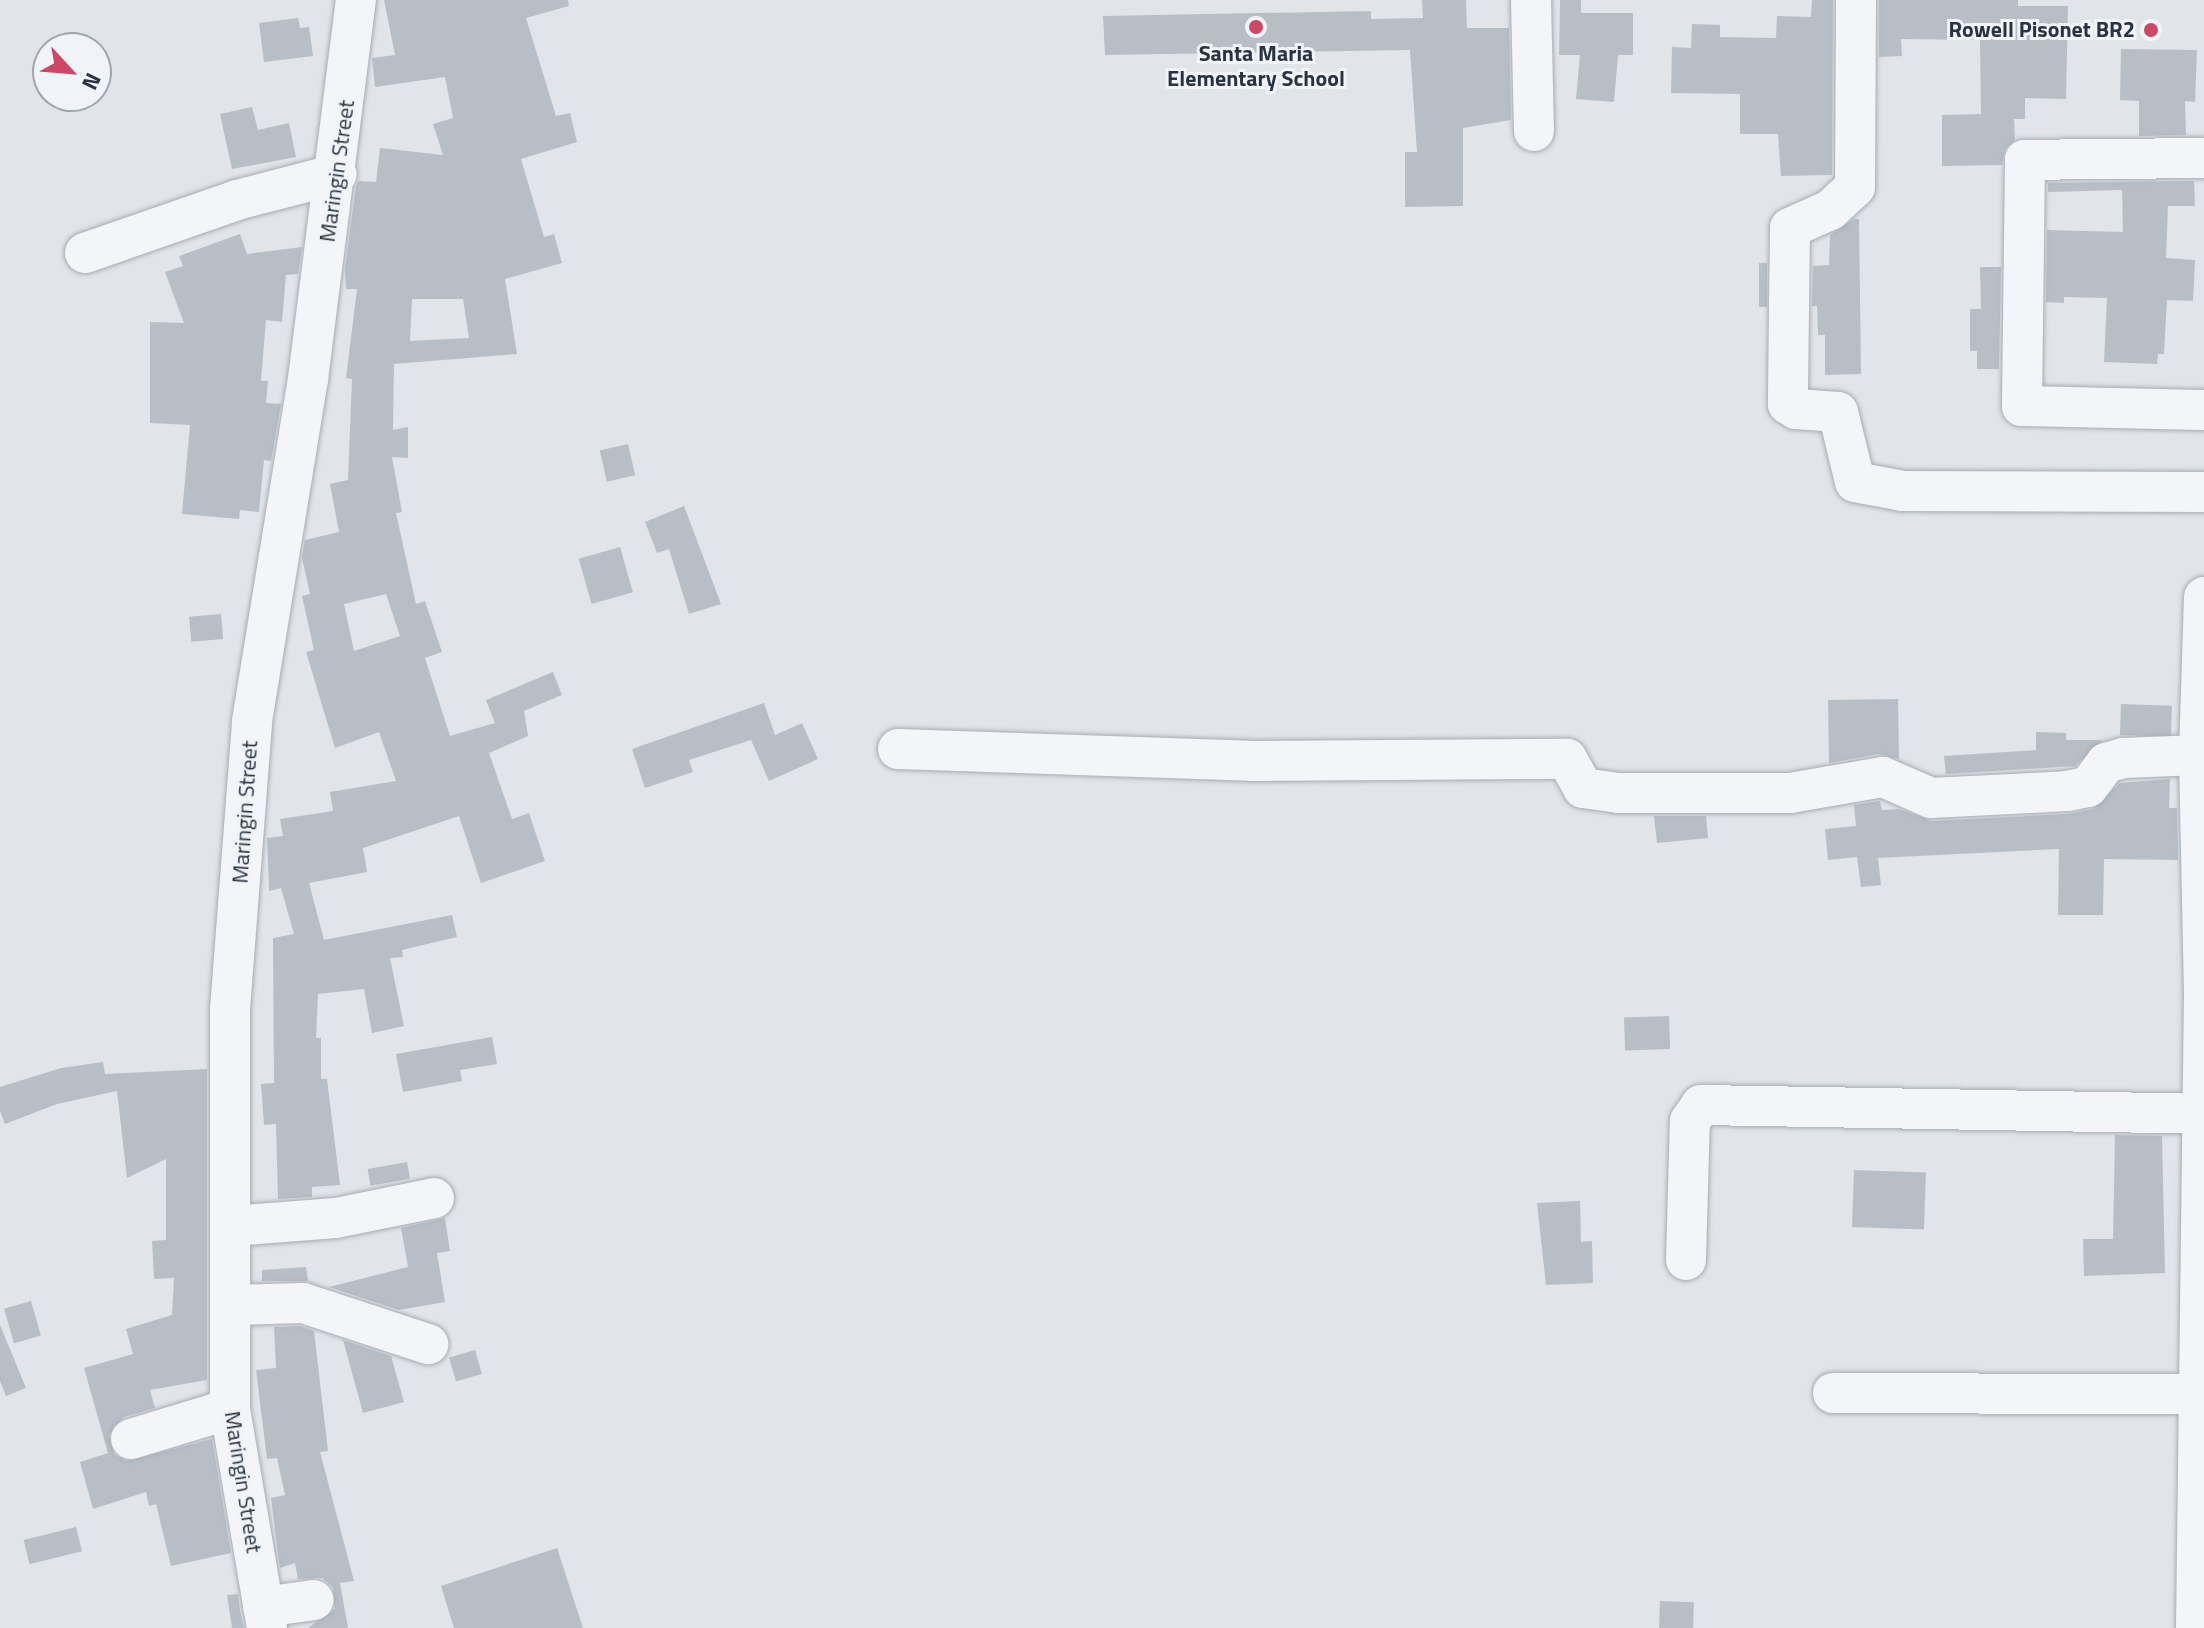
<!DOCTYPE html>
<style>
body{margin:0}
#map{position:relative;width:2204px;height:1628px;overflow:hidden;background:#e1e5e9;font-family:"Titillium Web",sans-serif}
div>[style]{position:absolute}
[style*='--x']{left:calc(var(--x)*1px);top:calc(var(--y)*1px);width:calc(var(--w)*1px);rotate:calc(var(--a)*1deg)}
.building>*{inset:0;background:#b8bec6;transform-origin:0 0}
.roads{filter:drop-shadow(0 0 2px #a6acb3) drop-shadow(0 0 2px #a6acb3)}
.minor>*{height:40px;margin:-20px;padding:0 20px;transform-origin:20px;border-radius:20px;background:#f4f5f8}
.dots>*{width:22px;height:22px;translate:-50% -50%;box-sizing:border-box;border:4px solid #f0f3f7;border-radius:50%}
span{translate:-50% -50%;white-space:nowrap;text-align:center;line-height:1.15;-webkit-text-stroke:6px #f0f3f7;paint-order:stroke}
.poi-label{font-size:22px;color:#293341;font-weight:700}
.right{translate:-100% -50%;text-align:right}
.street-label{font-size:22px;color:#293341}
.north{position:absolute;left:32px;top:32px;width:80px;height:80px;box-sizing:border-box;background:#f0f3f7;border:2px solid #a0a6ae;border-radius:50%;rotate:116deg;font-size:22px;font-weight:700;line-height:32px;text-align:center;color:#293341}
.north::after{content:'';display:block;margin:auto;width:28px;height:36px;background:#cc4864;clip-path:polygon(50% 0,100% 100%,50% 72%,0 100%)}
</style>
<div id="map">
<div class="building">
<i style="clip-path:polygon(evenodd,384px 0,568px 0,569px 6px,526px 18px,556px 116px,570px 113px,577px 142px,521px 159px,544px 237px,554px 234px,562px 263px,505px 279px,517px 354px,394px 364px,393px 430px,408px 427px,408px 458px,392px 457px,402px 512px,396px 513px,416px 604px,425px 601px,442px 652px,425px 658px,450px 736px,495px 723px,486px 700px,553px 672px,562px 695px,524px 711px,528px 736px,489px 753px,512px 819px,529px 813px,545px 861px,481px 883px,459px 816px,363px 848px,367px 872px,309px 883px,324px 940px,452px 915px,457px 937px,402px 950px,403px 957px,390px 958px,404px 1026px,372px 1033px,364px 989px,318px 994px,316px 1038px,321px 1038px,321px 1079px,327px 1079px,340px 1185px,312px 1187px,312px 1197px,278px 1199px,276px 1124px,264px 1125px,261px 1084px,274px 1083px,273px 938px,294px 934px,281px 888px,269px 891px,267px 838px,283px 836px,280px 819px,333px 811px,330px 792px,396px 781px,379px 732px,335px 748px,306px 652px,314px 650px,302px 596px,310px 594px,302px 558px,305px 540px,339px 532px,330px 484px,348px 480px,352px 379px,346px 378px,357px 289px,346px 289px,345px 269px,356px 186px,359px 181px,376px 182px,380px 148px,443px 155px,433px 124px,453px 118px,445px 77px,375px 87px,372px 58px,395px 55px,384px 0,412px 299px,463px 299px,469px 338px,410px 341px,412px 299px,384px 0,386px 594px,400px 636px,354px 651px,344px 604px,386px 594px)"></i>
<i style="clip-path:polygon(1422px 0,1466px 0,1467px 28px,1509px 28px,1511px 120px,1463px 128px,1463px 206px,1405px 207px,1405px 152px,1417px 152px,1410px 50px,1105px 55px,1103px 16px,1371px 11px,1371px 19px,1423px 18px)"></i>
<i style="clip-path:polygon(1560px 0,1581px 0,1581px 13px,1633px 13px,1633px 55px,1618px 55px,1614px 102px,1576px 99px,1580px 55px,1559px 55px)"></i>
<i style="clip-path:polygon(1812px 0,1833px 0,1832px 175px,1781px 176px,1778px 134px,1740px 134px,1740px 94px,1671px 93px,1672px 47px,1691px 48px,1692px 24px,1720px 25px,1720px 37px,1776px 38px,1777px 16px,1811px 17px)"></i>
<i style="clip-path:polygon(1879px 0,2018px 0,2018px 6px,2068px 6px,2066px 99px,2025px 98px,2025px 119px,2014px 119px,2015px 140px,2005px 149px,2002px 165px,1942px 166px,1942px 115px,1981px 114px,1980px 40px,1901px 39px,1902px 56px,1879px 57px)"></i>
<i style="clip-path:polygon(298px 18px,300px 28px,309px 27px,313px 56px,264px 62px,259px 23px)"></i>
<i style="clip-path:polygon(2121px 49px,2197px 50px,2195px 102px,2185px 101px,2186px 135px,2139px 136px,2139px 101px,2120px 100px)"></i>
<i style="clip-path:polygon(252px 107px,258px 130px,289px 123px,296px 157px,232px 169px,220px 114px)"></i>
<i style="clip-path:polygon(2194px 181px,2195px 206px,2168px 206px,2166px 258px,2195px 260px,2193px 301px,2167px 300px,2164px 354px,2158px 354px,2157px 364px,2104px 362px,2107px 298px,2064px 297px,2064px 303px,2046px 302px,2047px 230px,2123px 232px,2122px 190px,2048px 192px,2048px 183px)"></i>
<i style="clip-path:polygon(1854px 219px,1859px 219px,1861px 374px,1825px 375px,1825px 335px,1818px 335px,1817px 306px,1812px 306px,1813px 266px,1829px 265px,1830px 235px)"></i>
<i style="clip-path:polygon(240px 234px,247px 254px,302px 247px,298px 274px,286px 275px,282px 322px,266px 320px,261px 381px,268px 381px,266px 403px,281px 404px,271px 461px,264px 460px,259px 512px,240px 510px,239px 519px,182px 514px,190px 425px,150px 423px,150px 322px,184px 323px,165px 272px,183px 266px,179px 256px)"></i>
<i style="left:1759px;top:263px;width:8px;height:44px"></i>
<i style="clip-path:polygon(1980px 267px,2001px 267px,1999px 369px,1977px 369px,1977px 351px,1970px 351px,1970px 309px,1981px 309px)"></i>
<i style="left:628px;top:444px;width:32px;height:29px;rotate:77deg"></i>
<i style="clip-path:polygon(684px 506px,721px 604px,689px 614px,669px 549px,657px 553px,645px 522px)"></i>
<i style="left:620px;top:547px;width:47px;height:43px;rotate:74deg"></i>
<i style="left:221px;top:614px;width:25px;height:32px;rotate:85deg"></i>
<i style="clip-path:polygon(1898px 699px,1899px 759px,1879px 754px,1829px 763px,1828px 700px)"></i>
<i style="clip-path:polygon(764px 703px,775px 735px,802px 723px,818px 759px,769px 781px,751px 740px,689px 760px,693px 772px,645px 788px,632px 749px)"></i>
<i style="left:2121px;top:704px;width:51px;height:31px;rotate:2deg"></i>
<i style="clip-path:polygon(2036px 732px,2066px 733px,2066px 740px,2102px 740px,2075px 766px,1946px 774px,1944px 756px,2036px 750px)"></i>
<i style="clip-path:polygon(2170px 779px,2169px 808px,2177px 808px,2178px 860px,2104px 859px,2103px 915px,2058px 915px,2059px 849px,1878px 858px,1881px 885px,1861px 887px,1857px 857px,1828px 860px,1825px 829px,1856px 826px,1854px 805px,1880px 801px,1882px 810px,1899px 809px,1932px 821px,2068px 814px,2093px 809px,2120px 783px)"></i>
<i style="clip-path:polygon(1654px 816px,1706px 816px,1708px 838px,1657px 843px)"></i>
<i style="left:1669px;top:1016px;width:33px;height:45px;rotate:88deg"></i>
<i style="clip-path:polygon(492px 1037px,497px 1064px,460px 1070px,462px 1081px,403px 1092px,396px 1054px)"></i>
<i style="clip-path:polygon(103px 1062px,105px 1074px,207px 1069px,207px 1380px,150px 1390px,155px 1408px,124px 1417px,109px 1435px,115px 1455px,127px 1461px,212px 1439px,231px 1553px,171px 1566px,156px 1504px,149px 1506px,146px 1492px,93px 1509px,80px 1462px,108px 1453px,84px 1368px,133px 1354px,126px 1329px,172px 1315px,174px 1278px,154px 1279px,152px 1241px,166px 1240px,166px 1159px,127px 1178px,117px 1091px,57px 1104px,5px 1124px,0 1111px,0 1087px,61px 1068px)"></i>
<i style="clip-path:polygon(2115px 1135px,2162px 1136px,2165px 1273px,2084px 1276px,2083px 1239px,2113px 1239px)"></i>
<i style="left:407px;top:1162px;width:17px;height:40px;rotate:80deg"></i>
<i style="left:1854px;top:1170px;width:72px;height:57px;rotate:2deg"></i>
<i style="clip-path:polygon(1580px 1201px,1581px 1242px,1592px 1241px,1593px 1283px,1546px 1285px,1537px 1203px)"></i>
<i style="clip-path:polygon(445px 1218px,450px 1251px,437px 1253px,445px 1302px,399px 1310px,329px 1287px,408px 1267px,401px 1228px)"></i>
<i style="clip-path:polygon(306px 1267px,308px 1281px,262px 1281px,262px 1270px)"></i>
<i style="left:31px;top:1301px;width:36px;height:28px;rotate:74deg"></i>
<i style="clip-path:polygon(0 1325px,26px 1388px,6px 1396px,0 1381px)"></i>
<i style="clip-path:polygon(300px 1326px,314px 1331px,328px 1451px,320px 1452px,354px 1581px,340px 1583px,348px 1628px,308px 1628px,335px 1609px,333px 1587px,322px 1578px,298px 1579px,295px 1563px,280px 1568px,279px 1562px,271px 1498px,285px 1495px,277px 1458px,267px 1459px,256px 1370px,276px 1368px,274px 1327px)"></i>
<i style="clip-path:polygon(343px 1340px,391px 1356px,404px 1402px,363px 1413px)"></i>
<i style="left:475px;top:1350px;width:25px;height:27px;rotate:74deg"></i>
<i style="left:76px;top:1527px;width:25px;height:54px;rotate:76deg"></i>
<i style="clip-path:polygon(557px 1548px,583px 1628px,454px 1628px,441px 1586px)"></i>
<i style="clip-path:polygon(238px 1594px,240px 1611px,244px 1628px,232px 1628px,227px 1595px)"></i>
<i style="left:1660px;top:1601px;width:34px;height:27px;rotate:2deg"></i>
</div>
<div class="roads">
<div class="minor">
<i style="--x:1531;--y:0;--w:131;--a:88.7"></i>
<i style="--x:1856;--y:0;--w:187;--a:90.3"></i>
<i style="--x:1855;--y:187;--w:34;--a:137"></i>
<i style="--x:1830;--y:210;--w:44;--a:155.8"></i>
<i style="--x:1790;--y:228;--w:176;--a:90.7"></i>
<i style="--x:1788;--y:404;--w:9;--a:32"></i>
<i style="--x:1796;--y:409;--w:42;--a:4.1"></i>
<i style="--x:1838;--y:412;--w:72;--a:76.3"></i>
<i style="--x:1855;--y:482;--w:49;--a:10.6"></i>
<i style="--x:1903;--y:491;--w:301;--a:0.2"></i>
<i style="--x:2204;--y:158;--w:179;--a:179.4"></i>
<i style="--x:2025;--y:160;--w:246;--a:90.7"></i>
<i style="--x:2022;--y:406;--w:182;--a:1.3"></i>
<i style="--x:85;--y:253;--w:161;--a:-19.2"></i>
<i style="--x:237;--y:200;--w:103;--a:-14.6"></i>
<i style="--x:898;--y:749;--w:353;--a:1.9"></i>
<i style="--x:1251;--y:761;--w:316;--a:-0.4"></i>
<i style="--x:1567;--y:759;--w:33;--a:61"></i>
<i style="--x:1583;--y:788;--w:36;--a:8"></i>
<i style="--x:1619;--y:793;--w:171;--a:0"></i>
<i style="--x:1790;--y:793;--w:94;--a:-9.8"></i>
<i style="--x:1883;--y:777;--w:52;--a:23.6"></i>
<i style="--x:1931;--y:798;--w:136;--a:-2.9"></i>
<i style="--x:2067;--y:791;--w:21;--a:-11"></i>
<i style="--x:2088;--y:787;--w:30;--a:-53"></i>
<i style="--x:2106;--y:763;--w:18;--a:-16"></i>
<i style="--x:2123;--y:758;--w:76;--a:-2.3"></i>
<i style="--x:232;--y:1226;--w:104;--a:-4.4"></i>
<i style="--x:336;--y:1218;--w:100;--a:-11.5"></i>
<i style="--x:1686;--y:1260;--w:139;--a:-88.4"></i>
<i style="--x:1690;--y:1121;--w:19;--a:-55"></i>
<i style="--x:1701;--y:1105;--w:498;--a:1"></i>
<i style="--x:233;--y:1305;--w:70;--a:-1.6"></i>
<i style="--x:303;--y:1303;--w:132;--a:18.2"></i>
<i style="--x:1833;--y:1393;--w:366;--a:0.2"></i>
<i style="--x:131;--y:1439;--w:103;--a:-16.9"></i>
<i style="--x:263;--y:1607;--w:51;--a:-7.8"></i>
<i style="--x:267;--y:1628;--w:222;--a:-99.6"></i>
<i style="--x:230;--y:1409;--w:400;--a:-90"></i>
<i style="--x:230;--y:1009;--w:289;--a:-85.6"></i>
<i style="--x:252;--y:721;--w:347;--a:-80.7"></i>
<i style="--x:308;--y:379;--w:382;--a:-82.8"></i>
<i style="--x:2196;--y:1628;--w:634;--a:-89.28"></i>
<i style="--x:2204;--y:994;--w:239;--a:-91.2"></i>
<i style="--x:2199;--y:755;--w:158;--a:-88.2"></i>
</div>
</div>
<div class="dots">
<i style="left:1256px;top:27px;background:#cc4864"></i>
<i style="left:2151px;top:30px;background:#cc4864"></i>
</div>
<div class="poi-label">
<span class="right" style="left:2135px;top:30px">Rowell Pisonet BR2</span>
<span style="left:1256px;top:66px">Santa Maria<br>Elementary School</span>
</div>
<div class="street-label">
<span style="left:337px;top:171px;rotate:-82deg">Maringin Street</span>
<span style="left:245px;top:812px;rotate:-86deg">Maringin Street</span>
<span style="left:243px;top:1482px;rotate:81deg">Maringin Street</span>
</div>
<div class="north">N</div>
</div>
